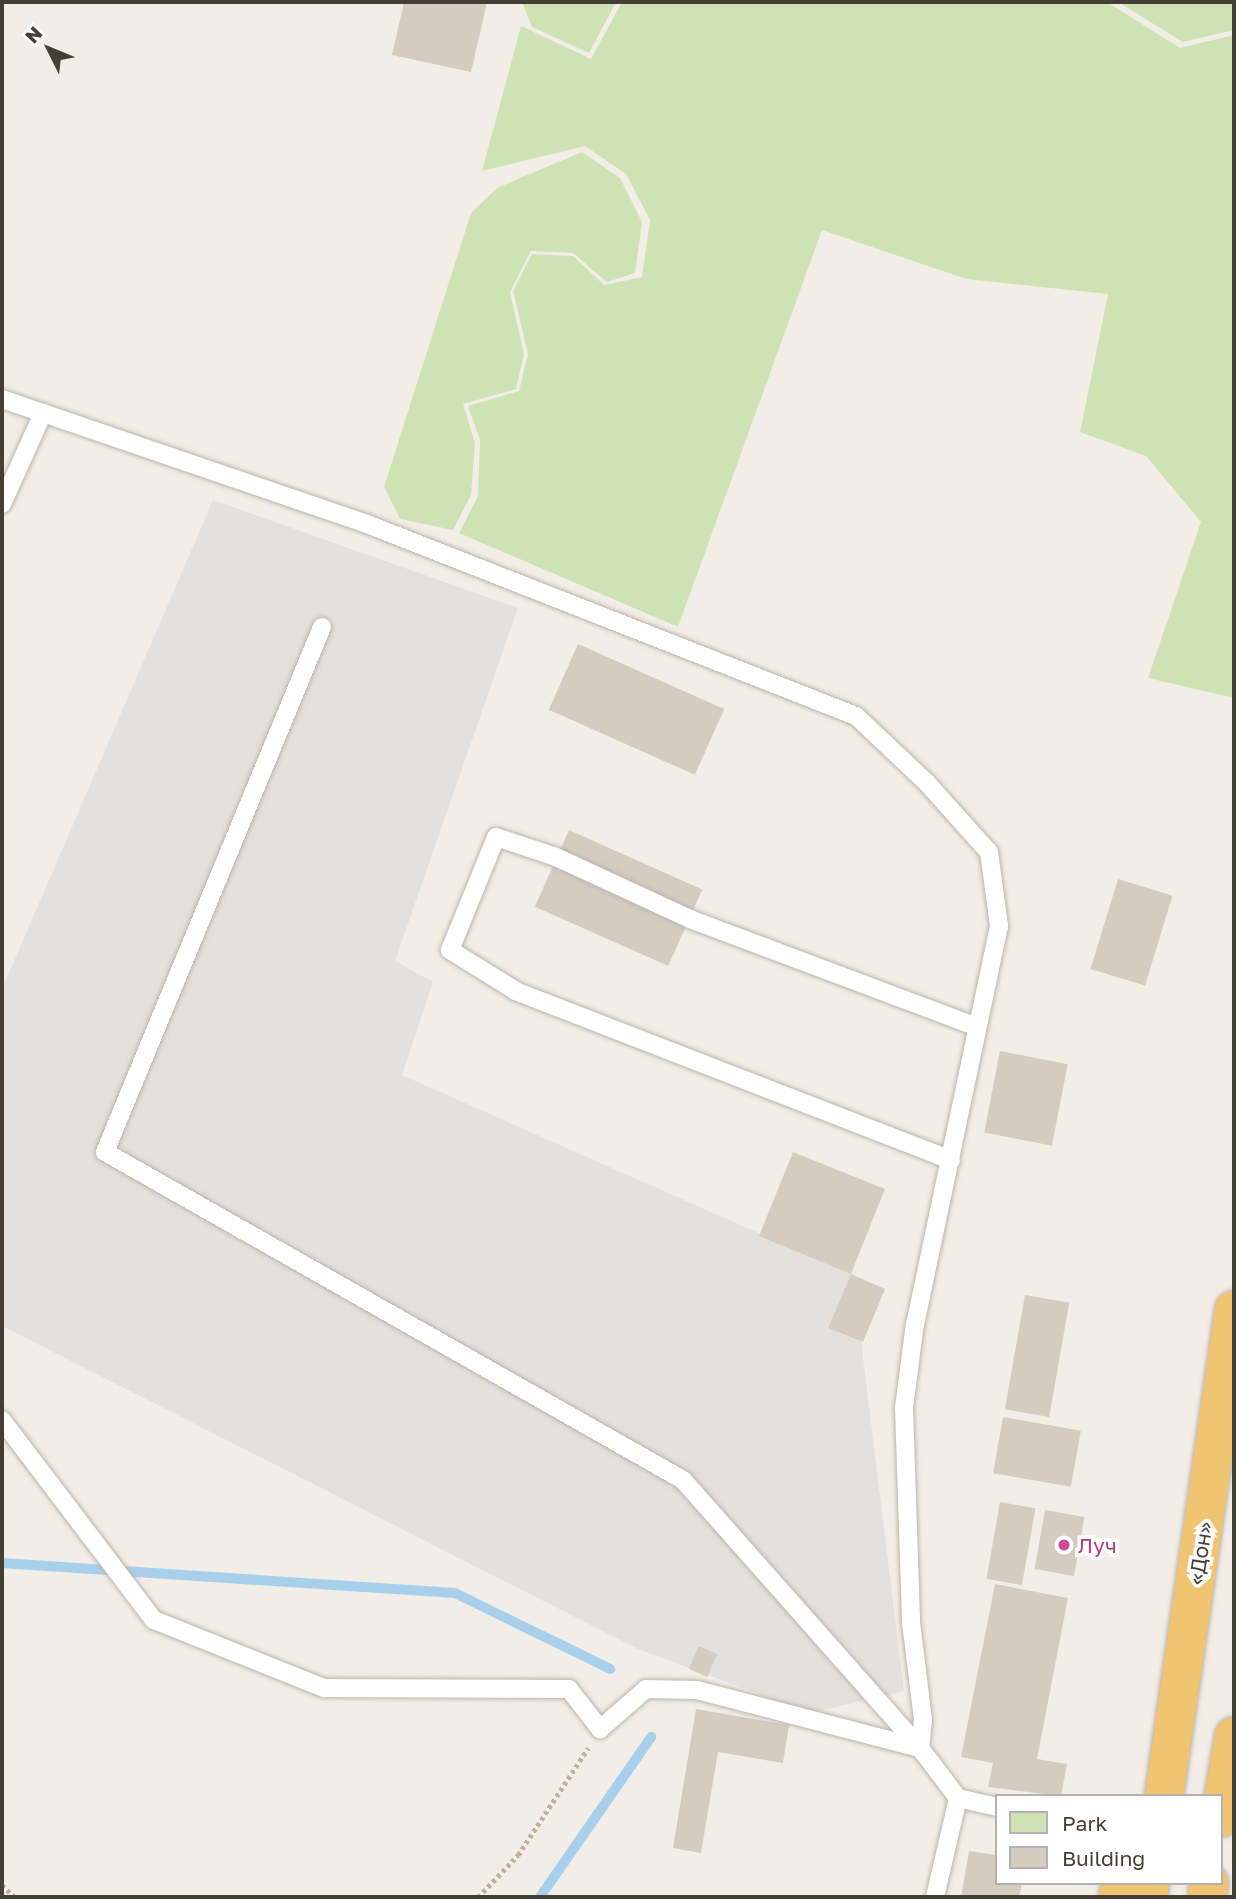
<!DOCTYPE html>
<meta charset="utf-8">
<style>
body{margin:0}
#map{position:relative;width:1236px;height:1899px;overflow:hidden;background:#f2eee7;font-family:"Golos Text",sans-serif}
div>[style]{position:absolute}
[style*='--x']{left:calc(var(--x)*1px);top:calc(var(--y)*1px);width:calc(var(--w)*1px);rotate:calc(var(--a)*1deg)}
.green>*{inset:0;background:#cee3b3}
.parking>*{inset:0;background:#e3e1de}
.stream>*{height:10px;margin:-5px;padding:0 5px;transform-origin:5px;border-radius:5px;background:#a8d0ea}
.building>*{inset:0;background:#d5ccc0;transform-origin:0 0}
.path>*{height:4.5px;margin-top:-2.25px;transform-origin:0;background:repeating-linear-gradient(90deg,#bdb19c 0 3.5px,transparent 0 7px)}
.roads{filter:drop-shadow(0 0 2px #bcb5aa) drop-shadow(0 0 2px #bcb5aa)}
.lane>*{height:18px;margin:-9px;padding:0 9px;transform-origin:9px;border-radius:9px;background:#fff}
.highway>*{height:38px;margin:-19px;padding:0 19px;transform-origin:19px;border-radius:19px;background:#f1c472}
.dots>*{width:19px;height:19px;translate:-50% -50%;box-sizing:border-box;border:4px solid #fff;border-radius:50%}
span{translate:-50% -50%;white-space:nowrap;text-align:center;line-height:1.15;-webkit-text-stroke:7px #fff;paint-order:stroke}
.hotel-label{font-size:21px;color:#b23c85}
.left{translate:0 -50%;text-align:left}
.street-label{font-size:21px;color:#443e36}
.frame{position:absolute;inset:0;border:4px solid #443e36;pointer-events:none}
.legend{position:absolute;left:995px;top:1794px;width:228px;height:91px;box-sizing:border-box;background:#fff;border:2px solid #b4b2af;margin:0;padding:9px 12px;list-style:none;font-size:21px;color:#443e36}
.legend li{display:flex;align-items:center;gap:14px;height:35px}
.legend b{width:35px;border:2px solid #b4b2af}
.north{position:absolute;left:14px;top:14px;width:70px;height:70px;-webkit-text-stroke:5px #fff;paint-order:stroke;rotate:313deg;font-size:19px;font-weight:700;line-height:28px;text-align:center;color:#443e36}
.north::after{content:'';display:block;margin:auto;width:24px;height:32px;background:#443e36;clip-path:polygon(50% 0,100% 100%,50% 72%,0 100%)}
</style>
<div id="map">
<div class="green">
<i style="clip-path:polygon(522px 2px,616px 2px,589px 53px,532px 27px)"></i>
<i style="clip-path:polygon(622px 2px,1107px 2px,1180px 48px,1234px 35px,1234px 698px,1148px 678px,1201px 522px,1146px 456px,1080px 432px,1108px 294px,966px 279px,822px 230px,678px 627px,459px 533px,478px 496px,480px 440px,468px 406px,519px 391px,528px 354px,513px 291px,532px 254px,573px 256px,604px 285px,642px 277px,650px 220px,626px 174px,585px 146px,482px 171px,521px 26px,591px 59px)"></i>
<i style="clip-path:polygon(1118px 2px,1234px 2px,1234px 30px,1183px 42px)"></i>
<i style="clip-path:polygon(582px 152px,620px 178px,642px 222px,635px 273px,607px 282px,573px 253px,531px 251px,510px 292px,524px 354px,516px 389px,463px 404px,475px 443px,471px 495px,453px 530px,400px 519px,384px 487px,471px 213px,497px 188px)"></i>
</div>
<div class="parking">
<i style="clip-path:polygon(213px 500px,518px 608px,395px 961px,433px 982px,402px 1075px,851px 1274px,828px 1328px,861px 1341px,904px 1691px,810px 1713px,638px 1649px,2px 1326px,2px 989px)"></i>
</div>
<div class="stream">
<i style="--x:2;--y:1563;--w:454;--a:3.8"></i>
<i style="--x:455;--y:1593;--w:173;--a:26.1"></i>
<i style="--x:540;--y:1897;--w:195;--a:-55.2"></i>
</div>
<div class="building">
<i style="clip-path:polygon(404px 2px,487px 2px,471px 72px,392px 55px)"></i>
<i style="left:578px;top:644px;width:160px;height:72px;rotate:24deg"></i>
<i style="left:569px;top:830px;width:146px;height:84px;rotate:24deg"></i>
<i style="left:1118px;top:879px;width:57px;height:94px;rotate:17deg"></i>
<i style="left:1000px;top:1051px;width:69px;height:83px;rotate:11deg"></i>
<i style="clip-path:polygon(793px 1152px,885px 1189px,851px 1274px,885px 1289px,863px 1342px,828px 1328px,851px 1274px,759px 1236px)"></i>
<i style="left:1025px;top:1295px;width:45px;height:116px;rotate:10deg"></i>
<i style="left:1003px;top:1417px;width:79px;height:57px;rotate:10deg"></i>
<i style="left:1000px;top:1502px;width:36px;height:78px;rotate:10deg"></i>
<i style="left:1045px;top:1510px;width:40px;height:60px;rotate:10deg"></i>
<i style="clip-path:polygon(995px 1584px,1068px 1598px,1037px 1759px,1067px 1764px,1061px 1796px,988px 1787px,993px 1763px,961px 1757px)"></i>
<i style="left:699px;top:1646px;width:20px;height:25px;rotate:24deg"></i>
<i style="clip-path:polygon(696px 1709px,789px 1725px,783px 1763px,718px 1752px,701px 1853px,673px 1848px)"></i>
<i style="clip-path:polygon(969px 1851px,996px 1855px,996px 1883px,1022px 1883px,1019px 1897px,961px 1897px)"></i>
</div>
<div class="path">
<i style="--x:2;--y:1885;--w:18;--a:43"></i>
<i style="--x:478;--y:1897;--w:58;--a:-46.4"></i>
<i style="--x:518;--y:1855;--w:128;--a:-56.8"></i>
</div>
<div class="roads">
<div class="lane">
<i style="--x:2;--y:399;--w:386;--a:18.9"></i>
<i style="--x:367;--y:524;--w:525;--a:21.44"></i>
<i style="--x:856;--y:716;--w:98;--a:43.3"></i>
<i style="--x:927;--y:783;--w:93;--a:48.1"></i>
<i style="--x:989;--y:852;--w:75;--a:82.3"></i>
<i style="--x:999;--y:926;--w:406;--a:101.9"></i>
<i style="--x:915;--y:1323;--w:86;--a:97.4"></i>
<i style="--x:904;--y:1408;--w:214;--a:88.1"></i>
<i style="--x:911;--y:1622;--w:99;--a:83"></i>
<i style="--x:923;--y:1720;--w:28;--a:96"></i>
<i style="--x:920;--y:1748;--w:63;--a:52.8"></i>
<i style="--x:958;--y:1798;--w:39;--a:13"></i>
<i style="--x:2;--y:504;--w:100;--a:-65.7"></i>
<i style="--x:322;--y:627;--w:568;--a:112.46"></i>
<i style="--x:105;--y:1152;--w:665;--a:29.57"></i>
<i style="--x:683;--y:1480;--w:358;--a:48.5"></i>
<i style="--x:951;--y:1160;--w:467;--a:-158.8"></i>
<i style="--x:516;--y:991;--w:78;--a:-148.2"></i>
<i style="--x:450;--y:950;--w:122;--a:-67.8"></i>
<i style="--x:496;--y:837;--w:63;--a:18.4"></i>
<i style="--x:556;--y:857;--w:148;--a:24.8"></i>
<i style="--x:690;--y:919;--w:304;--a:20.6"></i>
<i style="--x:2;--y:1420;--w:251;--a:52.8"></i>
<i style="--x:154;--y:1620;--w:183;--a:21.8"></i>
<i style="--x:324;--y:1688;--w:245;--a:0.2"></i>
<i style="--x:569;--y:1689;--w:51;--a:52.2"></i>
<i style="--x:600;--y:1729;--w:61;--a:-41"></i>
<i style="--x:646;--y:1689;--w:51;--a:1.1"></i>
<i style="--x:697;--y:1690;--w:230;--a:14.6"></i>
<i style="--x:935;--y:1897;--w:102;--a:-76.9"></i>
</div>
<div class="highway">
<i style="--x:1164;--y:1796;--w:491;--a:-81.8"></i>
<i style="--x:1220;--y:1818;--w:83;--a:-80.3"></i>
<i style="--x:1118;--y:1897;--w:14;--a:-78"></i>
<i style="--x:1148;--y:1897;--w:14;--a:-82"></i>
<i style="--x:1207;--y:1897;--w:14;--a:-82"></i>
</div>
</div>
<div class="dots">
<i style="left:1064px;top:1545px;background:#d1479c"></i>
</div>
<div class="hotel-label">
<span class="left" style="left:1078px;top:1545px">Луч</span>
</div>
<div class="street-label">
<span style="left:1200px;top:1553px;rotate:-81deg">«Дон»</span>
</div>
<div class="frame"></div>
<ul class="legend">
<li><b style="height:19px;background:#cee3b3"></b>Park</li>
<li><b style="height:19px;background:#d5ccc0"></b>Building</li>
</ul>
<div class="north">N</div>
</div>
